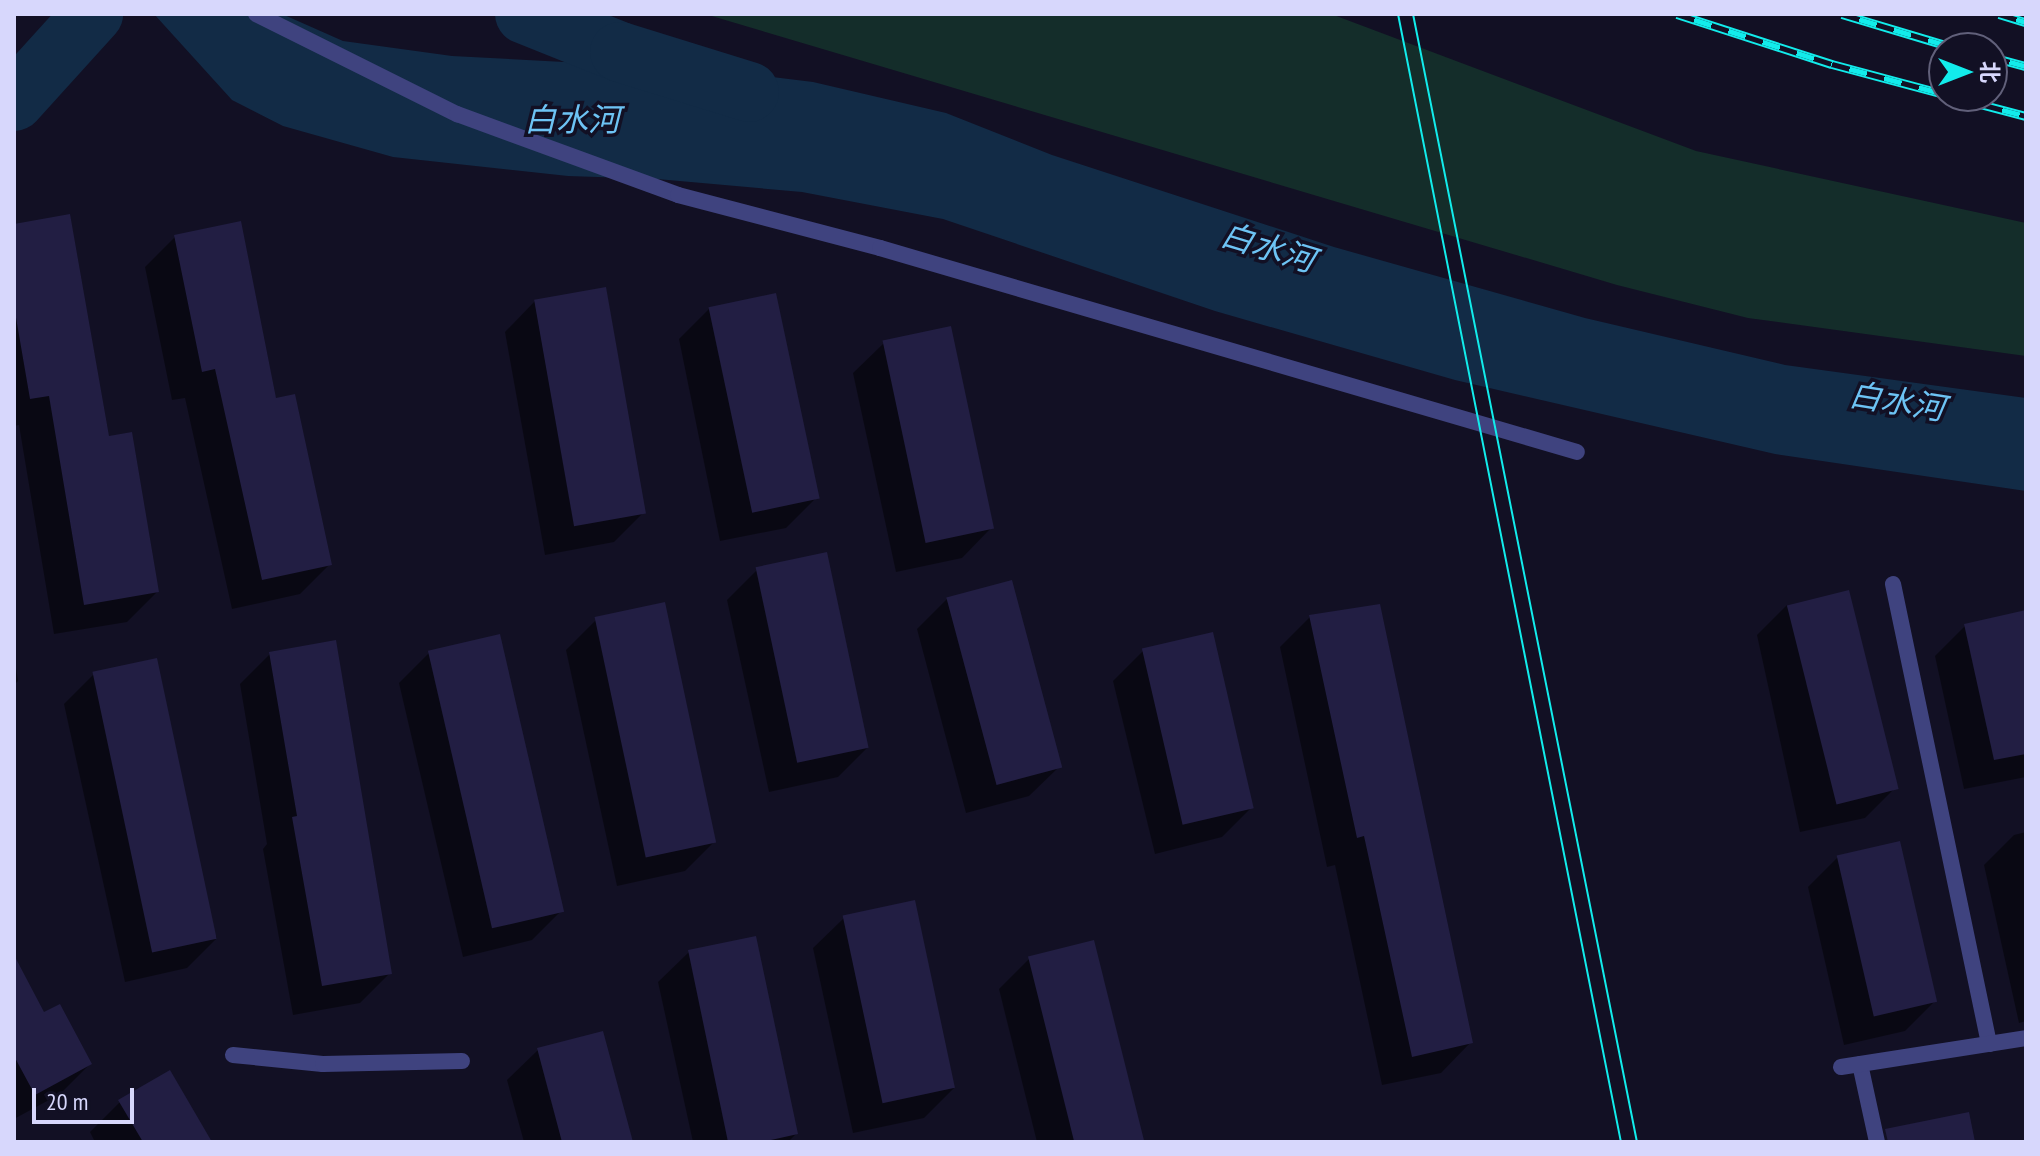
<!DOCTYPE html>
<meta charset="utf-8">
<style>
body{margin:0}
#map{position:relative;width:2040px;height:1156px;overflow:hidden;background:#121024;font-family:"PT Sans Narrow","Noto Sans SC",sans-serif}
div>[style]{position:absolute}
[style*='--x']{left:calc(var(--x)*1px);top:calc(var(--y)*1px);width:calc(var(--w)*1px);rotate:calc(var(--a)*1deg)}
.green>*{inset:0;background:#142d2a}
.water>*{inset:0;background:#122b46}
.shadow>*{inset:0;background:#0007}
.river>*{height:60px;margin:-30px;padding:0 30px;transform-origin:30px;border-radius:30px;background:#122b46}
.building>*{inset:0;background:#221e43;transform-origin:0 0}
.lane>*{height:16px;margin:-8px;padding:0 8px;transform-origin:8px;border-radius:8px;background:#3f437f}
.street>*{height:16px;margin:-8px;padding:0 8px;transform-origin:8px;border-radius:8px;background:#3f437f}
.tram>*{height:2px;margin:-1px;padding:0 1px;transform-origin:1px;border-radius:1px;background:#12eceb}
.rail>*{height:9px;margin-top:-4.5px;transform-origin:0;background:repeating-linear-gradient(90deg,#121024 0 18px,#12eceb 0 36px);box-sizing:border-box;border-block:2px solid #12eceb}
span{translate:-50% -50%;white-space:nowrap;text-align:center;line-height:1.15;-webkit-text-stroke:7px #121024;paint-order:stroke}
.water-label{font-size:32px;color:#6dc3f4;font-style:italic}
.frame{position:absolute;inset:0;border:16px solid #d7d7fc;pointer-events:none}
.north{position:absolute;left:1928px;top:32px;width:80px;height:80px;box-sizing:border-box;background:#121024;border:2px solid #61607a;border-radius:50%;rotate:90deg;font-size:22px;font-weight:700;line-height:32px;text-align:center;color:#d7d7fc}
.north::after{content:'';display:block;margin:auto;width:28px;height:36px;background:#12eceb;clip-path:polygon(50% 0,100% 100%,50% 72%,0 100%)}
.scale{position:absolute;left:32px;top:1088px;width:102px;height:36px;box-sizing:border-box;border:4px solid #d7d7fc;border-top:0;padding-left:10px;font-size:24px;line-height:28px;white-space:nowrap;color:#d7d7fc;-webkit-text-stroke:6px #121024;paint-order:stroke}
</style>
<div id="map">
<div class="green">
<i style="clip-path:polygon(705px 14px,1331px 14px,1696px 151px,2026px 223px,2026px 356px,1748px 318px,1617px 285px)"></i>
</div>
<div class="water">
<i style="clip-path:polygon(154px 14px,282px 14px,343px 41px,452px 56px,714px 70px,813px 82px,946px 113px,1052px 155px,1334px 247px,1585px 318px,1785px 365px,2026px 398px,2026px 491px,1775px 454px,1455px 380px,1215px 311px,943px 219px,802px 192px,657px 179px,568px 176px,393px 157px,283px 126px,232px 100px)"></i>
</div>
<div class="shadow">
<i style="clip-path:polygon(14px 226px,107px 438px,157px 592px,127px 622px,54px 634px,19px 425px,14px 426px)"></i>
<i style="clip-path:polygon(175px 237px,275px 401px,330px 564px,300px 594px,232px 609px,185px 398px,172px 400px,145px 267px)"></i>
<i style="clip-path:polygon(535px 301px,644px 512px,614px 542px,545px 555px,505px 332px)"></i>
<i style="clip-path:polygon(709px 309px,816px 498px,786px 528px,720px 541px,679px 339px)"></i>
<i style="clip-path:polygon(884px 343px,992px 527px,962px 558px,896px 572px,853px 373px)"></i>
<i style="clip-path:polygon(757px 570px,868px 747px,838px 777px,769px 792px,727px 600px)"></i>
<i style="clip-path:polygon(947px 599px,1060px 766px,1029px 796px,966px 813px,917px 629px)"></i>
<i style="clip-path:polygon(1787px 605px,1895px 788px,1865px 818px,1800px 832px,1757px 635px)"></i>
<i style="clip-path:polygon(2026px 612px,2026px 777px,1964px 789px,1935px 656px,1965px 626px)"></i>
<i style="clip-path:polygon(1310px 617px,1471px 1042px,1441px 1073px,1382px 1085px,1335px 865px,1327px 867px,1280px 647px)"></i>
<i style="clip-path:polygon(596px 620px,715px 841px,685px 871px,617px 886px,566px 650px)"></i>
<i style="clip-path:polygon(1143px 651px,1252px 807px,1222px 837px,1155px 854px,1113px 681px)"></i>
<i style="clip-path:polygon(429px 653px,562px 910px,532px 940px,463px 957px,399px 683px)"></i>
<i style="clip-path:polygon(270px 654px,390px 973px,360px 1003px,293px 1015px,263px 849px,267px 844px,240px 684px)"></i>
<i style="clip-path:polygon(14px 655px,18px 681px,14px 685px)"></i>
<i style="clip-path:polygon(94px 674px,217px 938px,187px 968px,125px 982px,64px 704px)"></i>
<i style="clip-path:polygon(2026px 832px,2026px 1021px,2019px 1023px,1984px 865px,2014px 835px)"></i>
<i style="clip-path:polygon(1838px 857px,1935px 1001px,1905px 1031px,1844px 1045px,1808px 887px)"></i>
<i style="clip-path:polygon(844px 918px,954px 1088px,924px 1118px,853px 1133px,813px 948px)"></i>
<i style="clip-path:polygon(689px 952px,796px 1134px,788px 1142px,693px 1142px,658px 982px)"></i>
<i style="clip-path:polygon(1029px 959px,1139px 1142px,1037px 1142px,999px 989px)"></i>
<i style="clip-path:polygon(14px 960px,43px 1015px,90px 1064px,60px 1094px,14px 1119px)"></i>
<i style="clip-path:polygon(602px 1033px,631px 1142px,524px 1142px,507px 1080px,538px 1050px)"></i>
<i style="clip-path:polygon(120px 1102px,210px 1142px,95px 1142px,90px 1132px)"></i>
</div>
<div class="river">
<i style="--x:525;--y:14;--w:102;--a:21.8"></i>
<i style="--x:620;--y:52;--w:135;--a:17.2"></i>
<i style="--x:14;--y:101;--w:118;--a:-47.8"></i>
</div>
<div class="building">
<i style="clip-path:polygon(70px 214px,109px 436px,132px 432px,159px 592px,84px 605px,49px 396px,30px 399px,14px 306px,14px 224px)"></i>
<i style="clip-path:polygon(241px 221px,276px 398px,295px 394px,332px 565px,262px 580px,215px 369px,202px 372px,174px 235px)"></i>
<i style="left:606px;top:287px;width:230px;height:73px;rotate:80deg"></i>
<i style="left:776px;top:293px;width:210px;height:69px;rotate:78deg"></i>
<i style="left:951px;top:326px;width:207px;height:70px;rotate:78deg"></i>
<i style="left:827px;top:552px;width:200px;height:73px;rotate:78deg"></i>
<i style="left:1012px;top:580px;width:194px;height:68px;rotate:75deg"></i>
<i style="left:1849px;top:590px;width:205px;height:64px;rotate:76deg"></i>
<i style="left:665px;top:602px;width:246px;height:72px;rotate:78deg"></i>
<i style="clip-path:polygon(1380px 604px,1473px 1043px,1412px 1057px,1364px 836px,1357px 838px,1309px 615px)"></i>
<i style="clip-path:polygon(2026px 610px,2026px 754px,1994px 760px,1964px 624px)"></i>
<i style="left:1213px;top:632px;width:181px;height:73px;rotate:77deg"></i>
<i style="left:500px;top:634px;width:285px;height:74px;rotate:77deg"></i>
<i style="clip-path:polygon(336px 640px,392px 974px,322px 986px,292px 817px,297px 816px,269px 652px)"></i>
<i style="left:157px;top:658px;width:287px;height:66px;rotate:78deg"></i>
<i style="left:1900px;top:841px;width:165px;height:65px;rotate:77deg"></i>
<i style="left:915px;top:900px;width:192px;height:74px;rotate:78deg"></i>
<i style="clip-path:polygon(756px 936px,798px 1134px,762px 1142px,728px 1142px,688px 950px)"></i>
<i style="left:1094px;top:940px;width:208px;height:68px;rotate:76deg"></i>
<i style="clip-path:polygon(14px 955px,44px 1012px,60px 1004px,92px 1064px,35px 1095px,14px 1056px)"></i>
<i style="clip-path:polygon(603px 1031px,633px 1142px,562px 1142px,537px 1048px)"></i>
<i style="clip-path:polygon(170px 1070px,212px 1142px,143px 1142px,118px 1100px)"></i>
<i style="clip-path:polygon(1969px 1112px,1975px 1142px,1888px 1142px,1885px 1129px)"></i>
</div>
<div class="lane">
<i style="--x:1893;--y:584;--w:470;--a:78.2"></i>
<i style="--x:233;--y:1055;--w:90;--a:5.7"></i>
<i style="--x:323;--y:1064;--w:139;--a:-1.2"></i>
<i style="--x:1860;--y:1064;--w:80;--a:77.7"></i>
<i style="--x:1841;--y:1067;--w:187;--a:-8.9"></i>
</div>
<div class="street">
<i style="--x:256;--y:14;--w:225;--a:26.5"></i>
<i style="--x:457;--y:114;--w:235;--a:20.1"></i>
<i style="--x:678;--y:195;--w:209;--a:14.7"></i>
<i style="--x:880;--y:248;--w:726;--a:16.31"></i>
</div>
<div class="tram">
<i style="--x:1398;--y:14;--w:1150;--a:78.82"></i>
<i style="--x:1413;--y:14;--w:1150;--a:78.77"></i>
</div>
<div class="rail">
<i style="--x:1677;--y:14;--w:163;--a:17.9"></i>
<i style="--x:1832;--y:64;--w:116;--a:15"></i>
<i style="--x:1842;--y:14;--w:118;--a:16.7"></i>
<i style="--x:1999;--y:14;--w:28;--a:17"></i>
<i style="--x:1992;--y:57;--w:35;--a:15"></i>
<i style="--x:1950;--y:96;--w:79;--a:14.7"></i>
</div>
<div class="water-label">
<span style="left:572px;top:119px">白水河</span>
<span style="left:1268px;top:247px;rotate:17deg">白水河</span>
<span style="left:1897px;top:401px;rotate:9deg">白水河</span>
</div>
<div class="frame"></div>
<div class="north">北</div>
<div class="scale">20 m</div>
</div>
